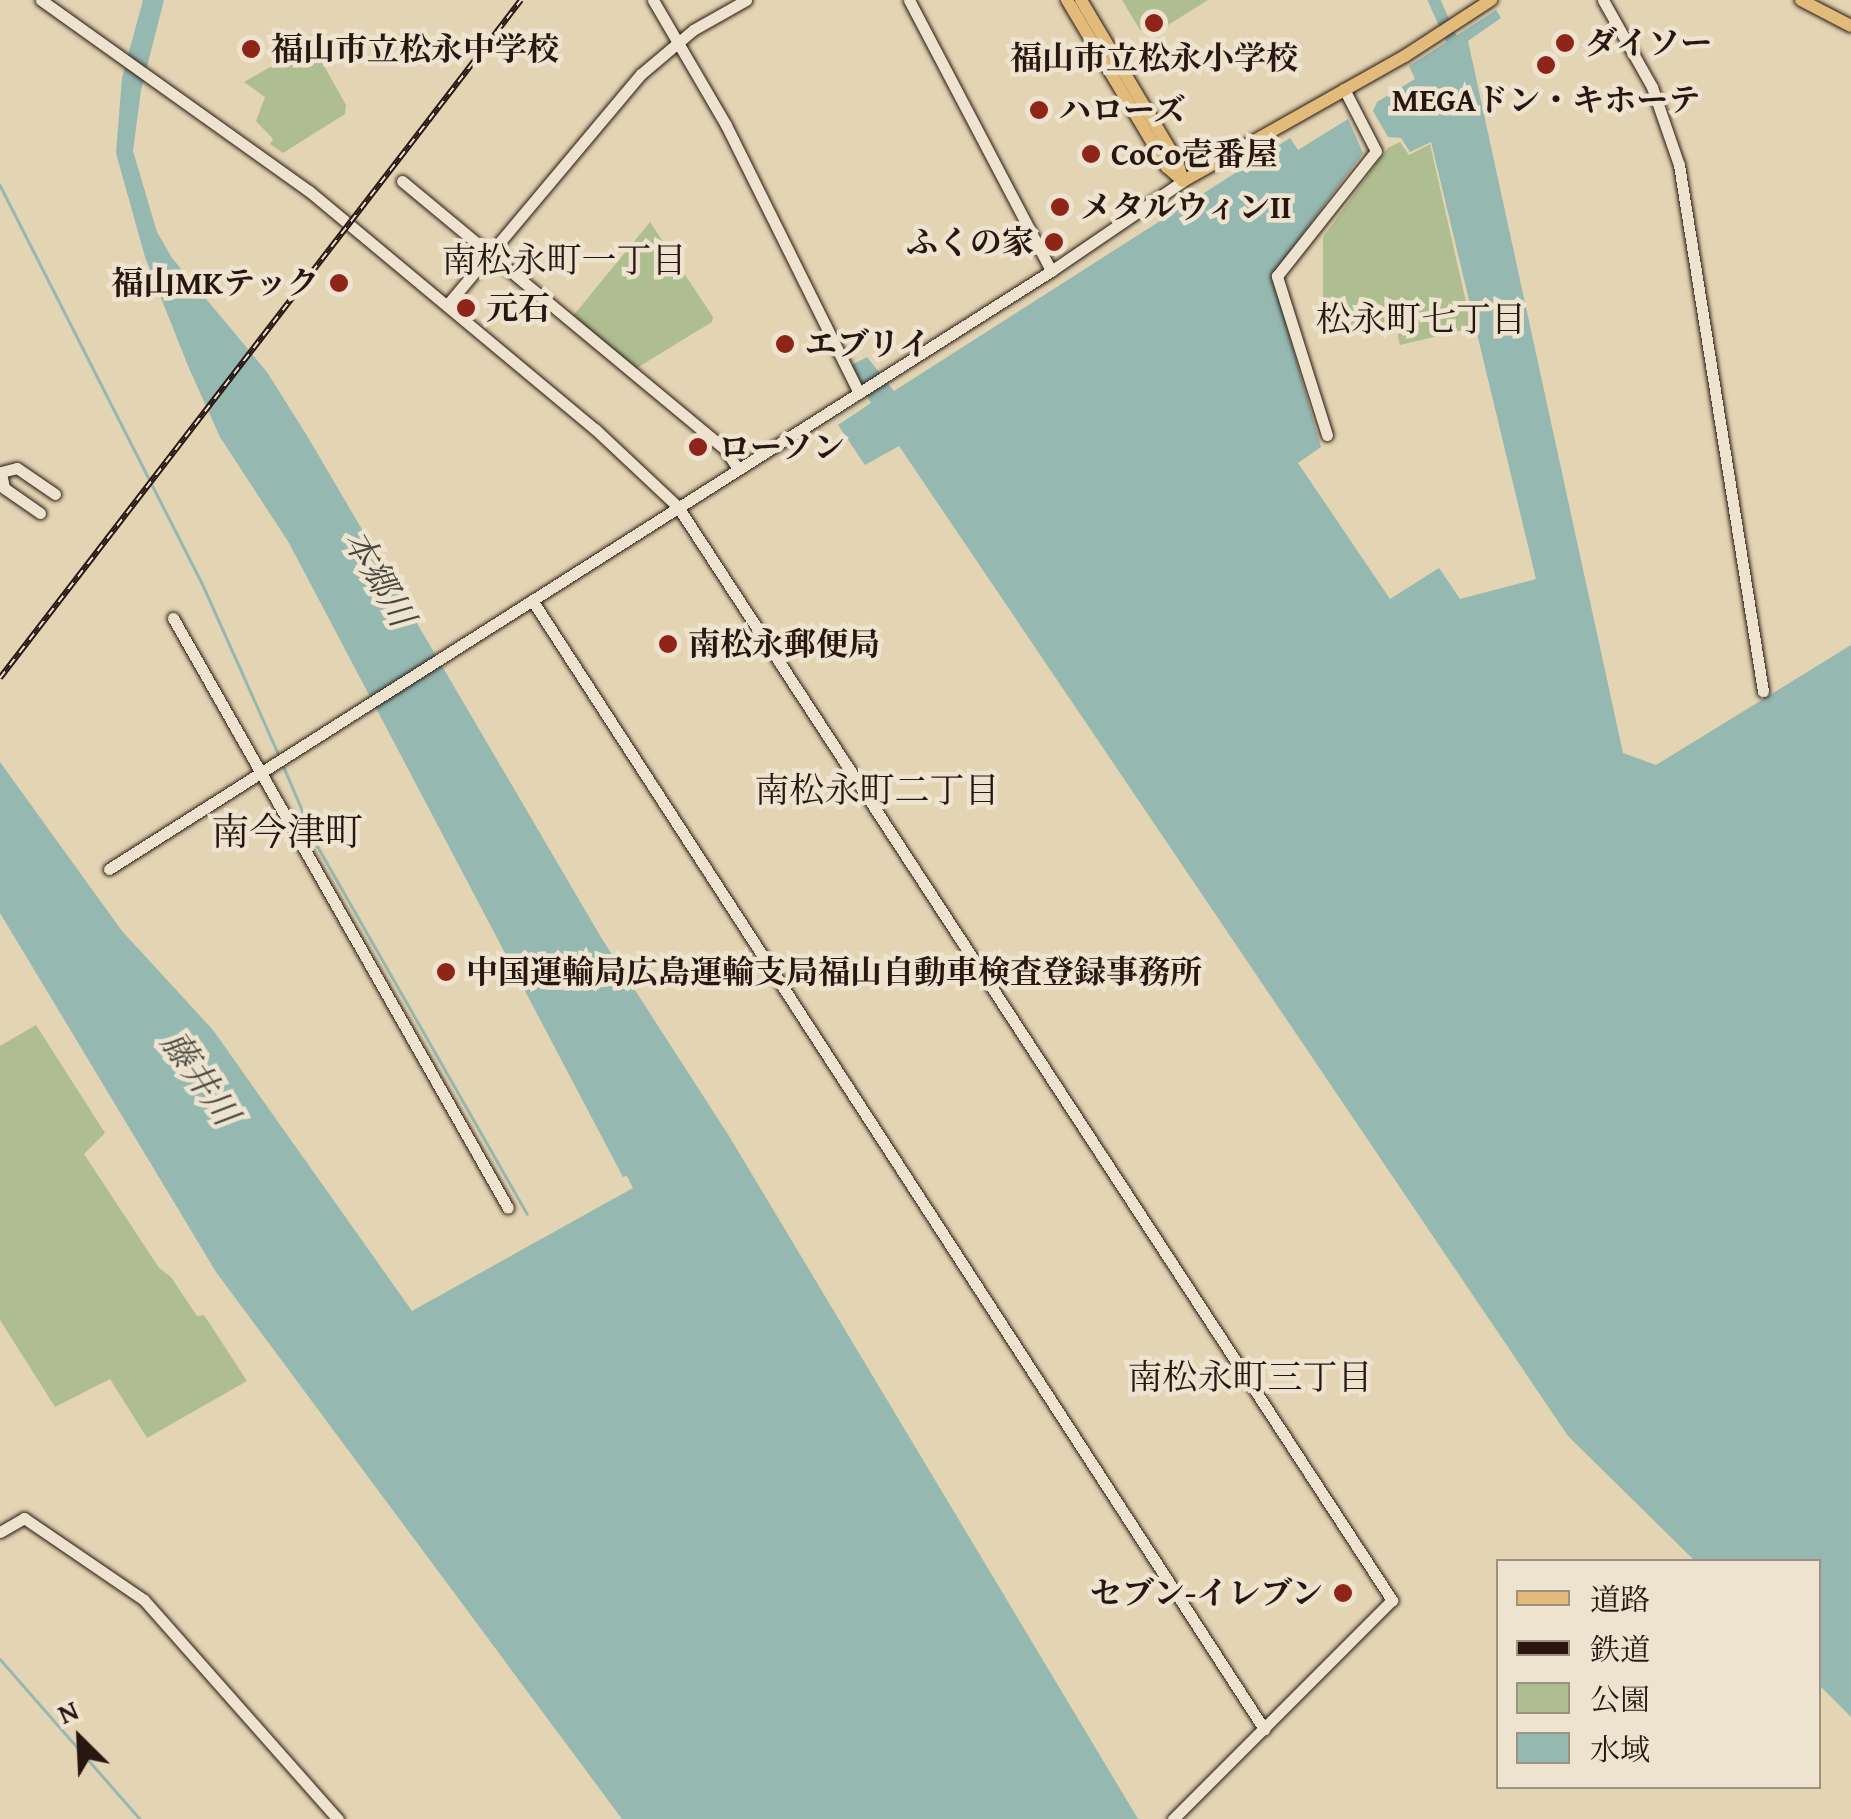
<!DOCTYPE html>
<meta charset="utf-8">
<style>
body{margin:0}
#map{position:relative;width:1851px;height:1819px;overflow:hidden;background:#e3d4b3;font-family:"Gentium Book Plus","Noto Serif JP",serif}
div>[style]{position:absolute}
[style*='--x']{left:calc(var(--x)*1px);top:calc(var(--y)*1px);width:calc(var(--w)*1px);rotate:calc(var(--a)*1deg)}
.green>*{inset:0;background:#afbe90}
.water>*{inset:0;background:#95b8b1}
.stream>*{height:2.5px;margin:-1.25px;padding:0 1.25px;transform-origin:1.25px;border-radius:1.25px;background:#95b8b1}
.river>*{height:12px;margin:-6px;padding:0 6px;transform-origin:6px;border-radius:6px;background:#95b8b1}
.roads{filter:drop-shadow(0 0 2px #281711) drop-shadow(0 0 2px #281711)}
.secondary>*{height:11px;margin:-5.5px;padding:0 5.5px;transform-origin:5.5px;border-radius:5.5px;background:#ede3ce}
.primary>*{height:12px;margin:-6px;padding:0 6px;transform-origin:6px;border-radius:6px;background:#e2ba7a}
.rail>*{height:6px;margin-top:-3px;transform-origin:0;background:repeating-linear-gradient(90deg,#ede3ce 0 8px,#281711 0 16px);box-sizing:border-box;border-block:2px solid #281711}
.dots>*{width:28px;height:28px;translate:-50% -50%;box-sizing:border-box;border:5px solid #ede3ce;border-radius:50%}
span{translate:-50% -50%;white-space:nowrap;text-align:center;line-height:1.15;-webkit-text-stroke:9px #ede3ce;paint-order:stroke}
.poi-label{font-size:32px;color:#281711;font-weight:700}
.left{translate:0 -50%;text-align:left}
.right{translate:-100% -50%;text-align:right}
.neighbourhood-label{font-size:35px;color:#281711}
.water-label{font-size:35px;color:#494741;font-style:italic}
.quarter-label{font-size:38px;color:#281711}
.legend{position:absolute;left:1496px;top:1559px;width:325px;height:230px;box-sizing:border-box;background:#ede3ce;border:2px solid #9e9182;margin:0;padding:12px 18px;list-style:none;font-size:30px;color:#281711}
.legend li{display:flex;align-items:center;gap:20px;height:50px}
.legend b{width:50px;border:2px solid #9e9182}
.north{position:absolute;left:30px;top:1689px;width:100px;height:100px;-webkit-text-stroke:8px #ede3ce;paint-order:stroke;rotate:336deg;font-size:28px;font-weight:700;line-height:40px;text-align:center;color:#281711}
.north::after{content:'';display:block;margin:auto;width:35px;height:45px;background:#281711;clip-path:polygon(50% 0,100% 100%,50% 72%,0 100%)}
</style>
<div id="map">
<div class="green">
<i style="clip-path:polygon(1122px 0,1208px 0,1157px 32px,1140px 30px)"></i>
<i style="clip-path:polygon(304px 48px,314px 48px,346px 105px,345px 114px,283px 153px,270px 144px,273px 139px,256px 121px,265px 97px,244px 82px)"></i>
<i style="clip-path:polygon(1400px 142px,1409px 155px,1430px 144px,1472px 328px,1400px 345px,1395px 323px,1341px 334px,1337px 316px,1323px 319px,1323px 237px,1388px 148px)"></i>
<i style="clip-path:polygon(650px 222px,713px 317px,712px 322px,635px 369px,573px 316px)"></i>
<i style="clip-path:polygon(36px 1025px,105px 1133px,84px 1154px,159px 1268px,171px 1277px,197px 1316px,204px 1315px,247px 1381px,147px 1438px,110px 1379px,55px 1407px,0 1320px,0 1046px)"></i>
</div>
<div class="water">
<i style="clip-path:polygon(143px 0,164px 0,141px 90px,133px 151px,157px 232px,172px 258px,267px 372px,309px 439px,602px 939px,729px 1136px,1138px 1819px,622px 1819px,216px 1272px,0 913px,0 762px,122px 931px,213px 1030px,412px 1311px,633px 1188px,627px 1176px,623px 1177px,289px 543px,220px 437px,188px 366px,145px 257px,116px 153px,122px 78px)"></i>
<i style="clip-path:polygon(1496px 10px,1501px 18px,1468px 41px,1623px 753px,1656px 765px,1851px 645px,1851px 1717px,1819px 1685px,1818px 1562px,1695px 1561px,1568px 1436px,899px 446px,865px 465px,838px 425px,871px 403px,850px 366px,867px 357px,894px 391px,1290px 138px,1298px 150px,1348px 119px,1363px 153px,1272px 275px,1321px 447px,1298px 463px,1390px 599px,1439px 568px,1460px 599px,1536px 579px,1431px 142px,1410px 152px,1401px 138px,1388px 137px,1373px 111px,1377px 102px,1415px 79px,1409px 66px)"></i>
</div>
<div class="stream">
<i style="--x:0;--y:185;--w:446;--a:63.1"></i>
<i style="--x:202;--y:583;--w:186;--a:65.9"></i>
<i style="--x:283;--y:765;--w:89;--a:66.9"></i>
<i style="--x:318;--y:847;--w:422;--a:60.3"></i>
<i style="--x:0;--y:1659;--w:213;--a:48.8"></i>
</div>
<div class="river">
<i style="--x:1434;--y:0;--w:44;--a:65.8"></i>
</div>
<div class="roads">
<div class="secondary">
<i style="--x:41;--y:0;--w:329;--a:35.5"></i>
<i style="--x:309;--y:191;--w:372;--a:39.8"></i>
<i style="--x:595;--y:429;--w:114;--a:43.2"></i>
<i style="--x:678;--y:507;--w:1306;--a:56.85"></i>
<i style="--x:1392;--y:1600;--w:310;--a:135"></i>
<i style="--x:653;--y:0;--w:145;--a:59.7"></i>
<i style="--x:726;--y:125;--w:299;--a:63.6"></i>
<i style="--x:909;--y:0;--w:306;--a:62.3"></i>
<i style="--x:1603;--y:0;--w:100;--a:60.6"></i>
<i style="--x:1652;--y:87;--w:83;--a:70.9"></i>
<i style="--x:1679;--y:165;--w:533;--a:80.93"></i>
<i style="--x:402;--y:181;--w:420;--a:39.7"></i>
<i style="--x:725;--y:449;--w:24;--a:57"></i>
<i style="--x:447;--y:305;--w:302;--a:-50"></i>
<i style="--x:641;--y:74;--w:68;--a:-40.2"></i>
<i style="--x:693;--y:30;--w:61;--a:-29.5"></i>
<i style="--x:1327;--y:435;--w:167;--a:-107.5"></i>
<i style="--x:1277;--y:276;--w:159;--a:-51.6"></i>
<i style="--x:1376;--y:151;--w:70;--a:-117.3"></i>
<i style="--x:40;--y:513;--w:44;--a:-145.2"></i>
<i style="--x:4;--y:488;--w:16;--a:-101"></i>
<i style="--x:1;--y:472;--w:16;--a:-14"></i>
<i style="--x:17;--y:468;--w:46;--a:34.4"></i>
<i style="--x:532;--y:600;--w:1346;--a:57.04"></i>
<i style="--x:173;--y:618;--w:678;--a:60.41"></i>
<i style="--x:109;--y:869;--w:1116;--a:-32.41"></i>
<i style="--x:1051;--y:271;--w:160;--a:-34.3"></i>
<i style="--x:0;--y:1532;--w:28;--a:-30"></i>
<i style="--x:24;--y:1518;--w:145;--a:34.3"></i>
<i style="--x:144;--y:1600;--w:293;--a:48.5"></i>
</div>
<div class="primary">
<i style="--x:1067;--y:0;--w:195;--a:59.1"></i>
<i style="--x:1167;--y:167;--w:21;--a:41"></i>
<i style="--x:1081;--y:0;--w:187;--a:59.2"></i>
<i style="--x:1177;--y:161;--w:19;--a:74"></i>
<i style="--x:1801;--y:0;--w:56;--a:27.5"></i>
<i style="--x:1183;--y:181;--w:255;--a:-29.4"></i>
<i style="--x:1405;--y:56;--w:103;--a:-33.1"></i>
</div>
</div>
<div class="rail">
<i style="--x:0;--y:678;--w:855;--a:-52.46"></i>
</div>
<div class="dots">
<i style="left:1154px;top:23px;background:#8f2418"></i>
<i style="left:1565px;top:43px;background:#8f2418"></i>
<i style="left:251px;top:49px;background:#8f2418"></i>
<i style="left:1546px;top:65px;background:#8f2418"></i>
<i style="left:1039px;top:110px;background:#8f2418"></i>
<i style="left:1091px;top:154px;background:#8f2418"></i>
<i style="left:1060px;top:207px;background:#8f2418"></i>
<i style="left:1054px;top:242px;background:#8f2418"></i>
<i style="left:339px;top:283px;background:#8f2418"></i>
<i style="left:466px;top:308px;background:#8f2418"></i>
<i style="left:785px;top:344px;background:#8f2418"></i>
<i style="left:698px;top:447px;background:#8f2418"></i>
<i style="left:668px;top:644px;background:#8f2418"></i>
<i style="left:446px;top:972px;background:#8f2418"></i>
<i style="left:1343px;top:1593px;background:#8f2418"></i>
</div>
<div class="poi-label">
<span class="left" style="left:1585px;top:43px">ダイソー</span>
<span class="left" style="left:271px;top:49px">福山市立松永中学校</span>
<span style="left:1154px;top:58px">福山市立松永小学校</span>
<span style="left:1546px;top:100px">MEGAドン・キホーテ</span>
<span class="left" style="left:1059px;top:110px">ハローズ</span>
<span class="left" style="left:1111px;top:154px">CoCo壱番屋</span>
<span class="left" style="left:1080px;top:207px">メタルウィンII</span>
<span class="right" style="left:1034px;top:242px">ふくの家</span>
<span class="right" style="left:319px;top:283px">福山MKテック</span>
<span class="left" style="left:486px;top:308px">元石</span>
<span class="left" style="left:805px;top:344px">エブリイ</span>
<span class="left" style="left:718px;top:447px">ローソン</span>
<span class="left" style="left:688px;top:644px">南松永郵便局</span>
<span class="left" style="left:466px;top:972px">中国運輸局広島運輸支局福山自動車検査登録事務所</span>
<span class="right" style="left:1323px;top:1593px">セブン-イレブン</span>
</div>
<div class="neighbourhood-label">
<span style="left:564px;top:260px">南松永町一丁目</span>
<span style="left:1421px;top:319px">松永町七丁目</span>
<span style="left:877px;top:790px">南松永町二丁目</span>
<span style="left:1250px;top:1377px">南松永町三丁目</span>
</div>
<div class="water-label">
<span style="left:379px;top:578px;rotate:60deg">本郷川</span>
<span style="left:200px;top:1078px;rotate:55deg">藤井川</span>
</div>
<div class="quarter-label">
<span style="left:287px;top:832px">南今津町</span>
</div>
<ul class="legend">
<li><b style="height:12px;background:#e2ba7a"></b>道路</li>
<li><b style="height:12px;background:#281711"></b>鉄道</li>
<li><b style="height:28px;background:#afbe90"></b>公園</li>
<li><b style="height:28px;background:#95b8b1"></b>水域</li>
</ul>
<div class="north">N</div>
</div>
